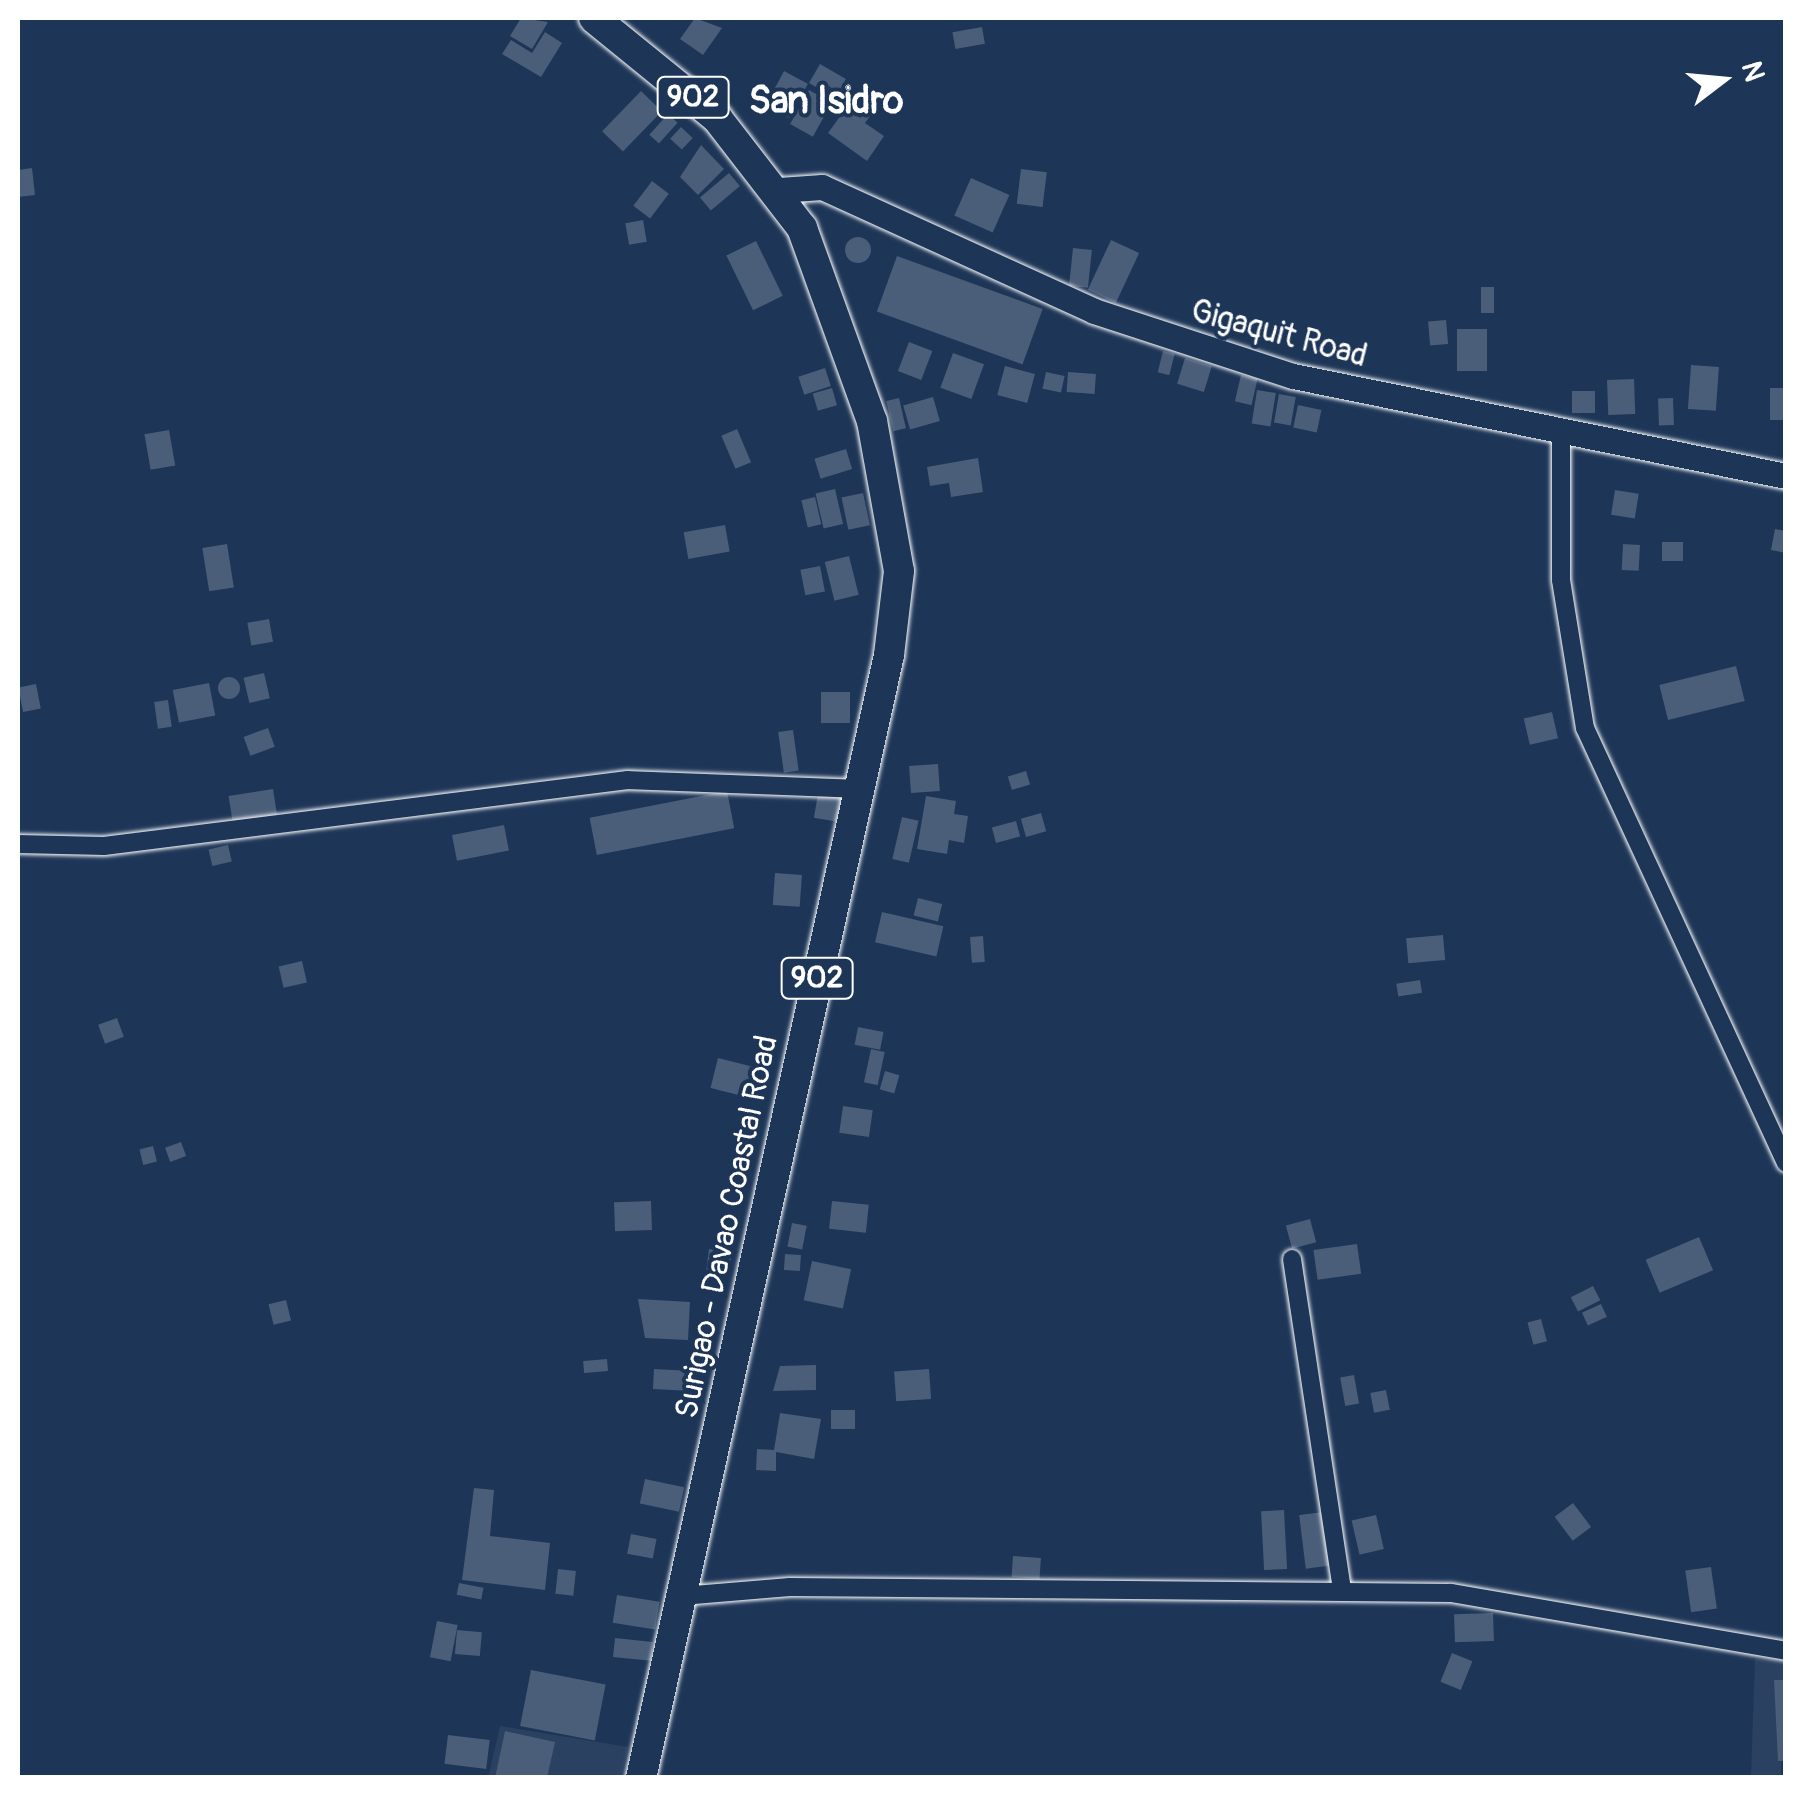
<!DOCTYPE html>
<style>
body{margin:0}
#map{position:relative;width:1803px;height:1795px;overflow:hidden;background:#1d3557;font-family:Pangolin,sans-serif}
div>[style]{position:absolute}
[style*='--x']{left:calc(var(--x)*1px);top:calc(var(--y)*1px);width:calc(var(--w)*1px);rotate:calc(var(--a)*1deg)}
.built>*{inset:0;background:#2a4161;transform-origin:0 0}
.building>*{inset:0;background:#4a5d79;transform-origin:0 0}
.round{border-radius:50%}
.roads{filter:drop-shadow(0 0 2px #fff) drop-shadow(0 0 2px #fff)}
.street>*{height:18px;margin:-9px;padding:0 9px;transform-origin:9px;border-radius:9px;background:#1d3557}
.secondary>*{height:25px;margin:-12.5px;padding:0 12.5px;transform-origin:12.5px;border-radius:12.5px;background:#1d3557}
.highway>*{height:30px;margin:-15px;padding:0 15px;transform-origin:15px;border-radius:15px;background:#1d3557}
span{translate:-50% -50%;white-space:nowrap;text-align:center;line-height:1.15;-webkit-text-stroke:8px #1d3557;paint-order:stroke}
.shield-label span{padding:2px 8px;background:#1d3557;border:2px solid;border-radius:8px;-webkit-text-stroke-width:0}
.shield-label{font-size:30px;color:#fff;font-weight:700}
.street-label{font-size:32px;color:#fff}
.quarter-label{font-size:38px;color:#fff;font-weight:700}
.frame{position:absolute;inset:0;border:20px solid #fff;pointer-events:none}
.north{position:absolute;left:1673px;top:30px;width:100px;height:100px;-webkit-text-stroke:8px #1d3557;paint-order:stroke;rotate:74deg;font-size:28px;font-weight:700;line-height:40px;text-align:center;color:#fff}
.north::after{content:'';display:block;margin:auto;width:35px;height:45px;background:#fff;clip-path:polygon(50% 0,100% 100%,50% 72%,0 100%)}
</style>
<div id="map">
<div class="built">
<i style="left:1755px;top:1659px;width:30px;height:119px;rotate:2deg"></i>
<i style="clip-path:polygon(500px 1726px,628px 1747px,621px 1777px,488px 1778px)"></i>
</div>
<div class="building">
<i style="clip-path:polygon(521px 18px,548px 22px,532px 49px,510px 36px)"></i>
<i style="clip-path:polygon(695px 18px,722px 28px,703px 55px,680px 39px)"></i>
<i style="left:982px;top:27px;width:17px;height:30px;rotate:80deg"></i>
<i style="clip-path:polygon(545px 32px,562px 43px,541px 77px,502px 54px,511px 40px,532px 53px)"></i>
<i style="left:820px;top:64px;width:30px;height:22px;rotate:30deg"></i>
<i style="left:784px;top:71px;width:27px;height:39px;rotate:28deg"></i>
<i style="left:809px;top:90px;width:26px;height:39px;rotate:29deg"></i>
<i style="left:641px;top:91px;width:29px;height:56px;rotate:44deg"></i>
<i style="clip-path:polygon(854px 97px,874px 111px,865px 123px,884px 136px,867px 161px,828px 133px)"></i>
<i style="left:668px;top:114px;width:13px;height:28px;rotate:42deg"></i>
<i style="left:681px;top:127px;width:16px;height:16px;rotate:43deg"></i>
<i style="clip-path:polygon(701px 145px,724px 169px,698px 195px,680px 177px)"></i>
<i style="clip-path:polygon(32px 168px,35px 195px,18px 197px,18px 170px)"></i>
<i style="left:1021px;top:169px;width:26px;height:35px;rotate:7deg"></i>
<i style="left:729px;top:173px;width:17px;height:38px;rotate:50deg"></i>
<i style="left:971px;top:178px;width:42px;height:41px;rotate:24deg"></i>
<i style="left:652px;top:181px;width:21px;height:31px;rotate:37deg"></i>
<i style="left:643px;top:220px;width:22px;height:18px;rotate:80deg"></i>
<i class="round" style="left:845px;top:237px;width:26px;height:26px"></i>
<i style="left:1111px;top:240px;width:31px;height:55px;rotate:25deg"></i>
<i style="left:756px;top:241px;width:61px;height:33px;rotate:64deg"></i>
<i style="left:1073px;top:248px;width:19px;height:38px;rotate:6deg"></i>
<i style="left:897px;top:256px;width:155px;height:59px;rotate:20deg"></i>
<i style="left:1481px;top:287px;width:13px;height:26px"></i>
<i style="left:1446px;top:320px;width:24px;height:18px;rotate:85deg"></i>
<i style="left:1457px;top:329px;width:30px;height:42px"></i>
<i style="left:909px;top:342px;width:25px;height:31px;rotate:21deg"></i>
<i style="left:1163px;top:351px;width:12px;height:22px;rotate:14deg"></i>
<i style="left:953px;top:353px;width:33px;height:37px;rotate:20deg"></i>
<i style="left:1185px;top:358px;width:28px;height:27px;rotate:17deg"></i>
<i style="left:1691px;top:365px;width:28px;height:44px;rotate:4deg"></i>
<i style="left:1005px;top:366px;width:31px;height:30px;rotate:15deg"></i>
<i style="left:825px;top:368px;width:19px;height:28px;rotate:72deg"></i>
<i style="left:1046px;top:372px;width:19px;height:17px;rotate:12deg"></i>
<i style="left:1068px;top:372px;width:28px;height:20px;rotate:4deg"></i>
<i style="left:1241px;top:375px;width:17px;height:27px;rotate:13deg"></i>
<i style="left:1634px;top:379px;width:35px;height:27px;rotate:88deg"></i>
<i style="left:832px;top:388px;width:18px;height:20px;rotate:74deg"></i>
<i style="left:1786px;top:388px;width:32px;height:16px;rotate:90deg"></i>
<i style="left:1257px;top:390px;width:19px;height:34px;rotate:9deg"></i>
<i style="left:1572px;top:391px;width:23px;height:22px"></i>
<i style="left:1279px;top:394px;width:17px;height:29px;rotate:10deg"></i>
<i style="left:933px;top:397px;width:25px;height:31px;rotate:74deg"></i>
<i style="left:899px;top:398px;width:31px;height:13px;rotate:77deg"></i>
<i style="left:1673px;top:398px;width:27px;height:15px;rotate:88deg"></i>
<i style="left:1298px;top:405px;width:24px;height:23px;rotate:12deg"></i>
<i style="left:737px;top:429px;width:36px;height:17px;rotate:67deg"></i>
<i style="left:169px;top:430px;width:36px;height:25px;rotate:80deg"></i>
<i style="left:846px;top:449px;width:21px;height:33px;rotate:73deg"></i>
<i style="clip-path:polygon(978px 458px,983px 492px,951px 497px,949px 483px,930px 486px,927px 467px)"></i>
<i style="left:835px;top:489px;width:36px;height:20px;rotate:77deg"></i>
<i style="left:1615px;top:490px;width:24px;height:25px;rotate:9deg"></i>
<i style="left:863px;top:493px;width:33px;height:22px;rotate:78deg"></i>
<i style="left:815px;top:497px;width:28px;height:14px;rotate:77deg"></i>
<i style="left:725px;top:525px;width:27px;height:42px;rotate:80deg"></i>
<i style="clip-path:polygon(1775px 529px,1786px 531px,1786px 553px,1771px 550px)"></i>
<i style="left:1662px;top:542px;width:21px;height:19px"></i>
<i style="left:227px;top:544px;width:44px;height:25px;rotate:81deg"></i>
<i style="left:1623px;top:544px;width:17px;height:26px;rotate:3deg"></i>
<i style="left:849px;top:556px;width:40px;height:25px;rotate:76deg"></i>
<i style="left:820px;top:566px;width:26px;height:20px;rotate:79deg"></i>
<i style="left:269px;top:619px;width:23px;height:22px;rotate:80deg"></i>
<i style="left:1736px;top:666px;width:36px;height:79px;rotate:76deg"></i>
<i style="left:264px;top:673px;width:26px;height:21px;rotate:77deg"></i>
<i class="round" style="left:218px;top:677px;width:22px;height:22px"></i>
<i style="left:209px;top:683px;width:33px;height:37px;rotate:79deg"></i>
<i style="left:36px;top:684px;width:25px;height:18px;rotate:79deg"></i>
<i style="left:821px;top:692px;width:29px;height:31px"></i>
<i style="left:168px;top:700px;width:27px;height:14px;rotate:82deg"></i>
<i style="left:1552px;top:712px;width:27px;height:29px;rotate:77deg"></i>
<i style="left:268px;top:728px;width:20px;height:26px;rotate:70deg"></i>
<i style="left:793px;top:730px;width:41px;height:15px;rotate:82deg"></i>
<i style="left:938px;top:764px;width:27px;height:29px;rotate:86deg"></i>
<i style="left:1026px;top:771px;width:14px;height:19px;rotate:73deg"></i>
<i style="left:273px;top:789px;width:26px;height:45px;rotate:81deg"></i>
<i style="left:727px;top:791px;width:38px;height:140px;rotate:79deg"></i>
<i style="left:818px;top:794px;width:27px;height:24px;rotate:10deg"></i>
<i style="clip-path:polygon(926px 796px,956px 801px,954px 814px,968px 816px,964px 843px,949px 840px,947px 854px,917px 849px)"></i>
<i style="left:1041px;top:813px;width:19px;height:21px;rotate:74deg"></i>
<i style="left:902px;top:817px;width:17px;height:43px;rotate:13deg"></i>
<i style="left:1016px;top:821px;width:16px;height:25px;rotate:75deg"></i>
<i style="left:504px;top:825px;width:26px;height:53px;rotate:79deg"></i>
<i style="left:228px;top:845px;width:17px;height:20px;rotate:77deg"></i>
<i style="left:775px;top:873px;width:27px;height:32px;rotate:4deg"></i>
<i style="left:918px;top:898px;width:25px;height:18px;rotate:14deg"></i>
<i style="left:882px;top:912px;width:63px;height:31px;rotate:13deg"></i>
<i style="left:1443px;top:935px;width:25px;height:37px;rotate:85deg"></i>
<i style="left:983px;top:936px;width:26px;height:13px;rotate:86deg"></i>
<i style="left:302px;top:961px;width:22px;height:24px;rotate:77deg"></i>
<i style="left:1420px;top:980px;width:13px;height:24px;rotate:81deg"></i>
<i style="left:117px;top:1018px;width:20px;height:20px;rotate:70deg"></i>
<i style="left:858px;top:1027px;width:26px;height:18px;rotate:11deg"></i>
<i style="left:871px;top:1049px;width:14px;height:34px;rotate:12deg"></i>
<i style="left:718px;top:1058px;width:37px;height:31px;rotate:14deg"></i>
<i style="left:885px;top:1071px;width:15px;height:19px;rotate:16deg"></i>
<i style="left:843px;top:1106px;width:30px;height:27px;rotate:8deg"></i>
<i style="left:181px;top:1142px;width:15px;height:17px;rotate:70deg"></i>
<i style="left:153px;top:1146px;width:16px;height:14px;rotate:76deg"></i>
<i style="left:651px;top:1201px;width:29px;height:37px;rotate:88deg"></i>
<i style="left:832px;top:1201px;width:37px;height:28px;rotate:6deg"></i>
<i style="left:1310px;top:1219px;width:24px;height:25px;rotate:75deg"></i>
<i style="left:792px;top:1223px;width:15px;height:24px;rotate:11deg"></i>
<i style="left:1699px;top:1237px;width:36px;height:58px;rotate:67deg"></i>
<i style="left:1357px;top:1244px;width:30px;height:44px;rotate:82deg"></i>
<i style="left:709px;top:1249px;width:23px;height:21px;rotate:7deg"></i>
<i style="left:785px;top:1254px;width:16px;height:16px;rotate:4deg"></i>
<i style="left:812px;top:1261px;width:40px;height:40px;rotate:12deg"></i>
<i style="left:1593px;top:1286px;width:16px;height:25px;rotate:63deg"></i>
<i style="clip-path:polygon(638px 1299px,690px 1302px,688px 1340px,645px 1338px)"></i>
<i style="left:286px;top:1300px;width:21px;height:18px;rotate:76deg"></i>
<i style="left:1601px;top:1304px;width:14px;height:21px;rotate:65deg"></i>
<i style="left:1541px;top:1319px;width:23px;height:14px;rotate:75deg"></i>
<i style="left:607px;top:1359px;width:12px;height:24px;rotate:85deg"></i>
<i style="clip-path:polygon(816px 1365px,816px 1390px,773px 1391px,780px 1366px)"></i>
<i style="left:654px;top:1369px;width:33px;height:20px;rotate:3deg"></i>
<i style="left:929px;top:1369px;width:30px;height:35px;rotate:86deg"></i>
<i style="left:1354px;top:1375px;width:29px;height:14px;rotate:80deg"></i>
<i style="left:1386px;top:1390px;width:20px;height:16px;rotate:79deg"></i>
<i style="left:831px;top:1410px;width:24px;height:19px"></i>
<i style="clip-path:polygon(780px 1413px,821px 1419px,814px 1459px,776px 1452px,776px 1471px,756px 1470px,757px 1449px,774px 1450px)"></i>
<i style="left:645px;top:1479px;width:40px;height:25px;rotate:12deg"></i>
<i style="clip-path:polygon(474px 1488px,494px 1490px,490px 1536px,550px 1543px,545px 1590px,462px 1580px)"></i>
<i style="left:1573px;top:1503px;width:30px;height:23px;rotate:53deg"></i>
<i style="left:1284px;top:1510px;width:59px;height:23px;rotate:87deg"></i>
<i style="left:1324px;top:1512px;width:54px;height:25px;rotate:83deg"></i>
<i style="left:1376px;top:1515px;width:35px;height:25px;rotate:77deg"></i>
<i style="left:631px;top:1534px;width:26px;height:20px;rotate:11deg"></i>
<i style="left:1013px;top:1556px;width:28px;height:21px;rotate:4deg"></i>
<i style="left:1711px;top:1567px;width:42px;height:26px;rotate:82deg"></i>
<i style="left:558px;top:1569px;width:18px;height:25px;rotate:6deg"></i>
<i style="left:459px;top:1583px;width:25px;height:12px;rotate:11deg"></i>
<i style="left:617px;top:1595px;width:43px;height:28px;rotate:9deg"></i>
<i style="left:1493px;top:1613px;width:28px;height:39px;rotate:88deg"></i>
<i style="left:437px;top:1621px;width:21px;height:37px;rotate:11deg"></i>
<i style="left:457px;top:1630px;width:25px;height:24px;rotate:5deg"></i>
<i style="left:615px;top:1638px;width:38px;height:19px;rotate:6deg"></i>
<i style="left:1452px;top:1653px;width:22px;height:31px;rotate:22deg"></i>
<i style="left:531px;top:1670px;width:76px;height:57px;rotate:11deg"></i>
<i style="clip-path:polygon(1774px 1680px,1786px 1680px,1786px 1761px,1778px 1761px)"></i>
<i style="clip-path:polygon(505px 1731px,555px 1742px,547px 1778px,495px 1778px)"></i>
<i style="left:448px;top:1735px;width:42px;height:29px;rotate:7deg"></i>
</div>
<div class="roads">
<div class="street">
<i style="--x:1561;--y:433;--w:147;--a:90"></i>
<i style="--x:1561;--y:580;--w:150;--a:80.8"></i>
<i style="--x:1585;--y:728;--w:479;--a:65.2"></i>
<i style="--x:18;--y:844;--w:86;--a:1.3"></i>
<i style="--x:104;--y:846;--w:528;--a:-7.18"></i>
<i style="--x:628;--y:780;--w:231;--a:2.2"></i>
<i style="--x:1292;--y:1259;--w:334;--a:81.4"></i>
<i style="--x:682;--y:1596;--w:108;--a:-4.8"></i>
<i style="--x:790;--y:1587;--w:661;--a:0.52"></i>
<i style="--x:1451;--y:1593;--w:340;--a:9.8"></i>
</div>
<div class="secondary">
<i style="--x:779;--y:190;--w:43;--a:-4"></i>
<i style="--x:822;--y:187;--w:299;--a:24.5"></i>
<i style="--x:1094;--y:311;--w:209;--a:18.1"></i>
<i style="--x:1293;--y:376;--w:503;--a:11.47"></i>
</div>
<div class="highway">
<i style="--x:594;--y:18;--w:159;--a:39.1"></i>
<i style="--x:717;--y:118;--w:139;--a:52.3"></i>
<i style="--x:802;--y:228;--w:205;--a:70.1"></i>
<i style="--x:872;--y:421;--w:152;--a:79.8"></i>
<i style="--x:899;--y:571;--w:85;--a:96.8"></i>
<i style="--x:889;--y:655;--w:1150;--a:102.45"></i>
</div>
</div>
<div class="shield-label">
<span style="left:693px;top:97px">902</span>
<span style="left:817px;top:978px">902</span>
</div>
<div class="street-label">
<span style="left:1279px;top:334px;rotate:15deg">Gigaquit Road</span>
<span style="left:727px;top:1227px;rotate:-78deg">Surigao - Davao Coastal Road</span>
</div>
<div class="quarter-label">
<span style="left:826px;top:102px">San Isidro</span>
</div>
<div class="frame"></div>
<div class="north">N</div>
</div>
